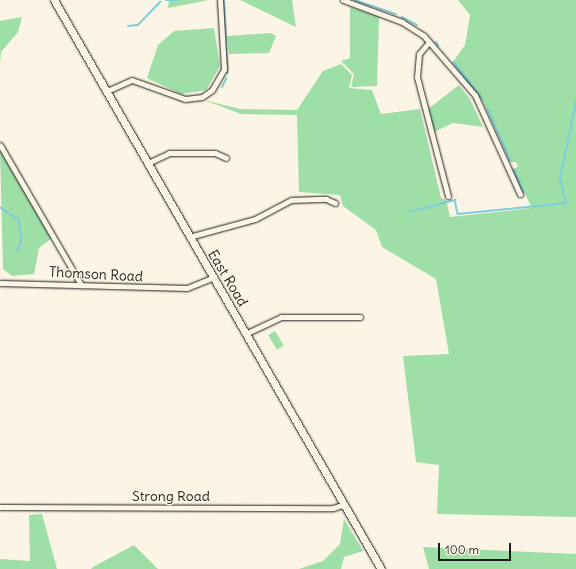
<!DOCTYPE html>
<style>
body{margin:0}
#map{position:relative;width:576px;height:569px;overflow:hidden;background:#fcf5e5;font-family:Delius,sans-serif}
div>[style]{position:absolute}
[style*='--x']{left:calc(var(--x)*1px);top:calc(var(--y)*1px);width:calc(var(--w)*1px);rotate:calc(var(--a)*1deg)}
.green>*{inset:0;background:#9edea7;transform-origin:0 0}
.stream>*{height:1.5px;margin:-0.75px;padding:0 0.75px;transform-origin:0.75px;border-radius:0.75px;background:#7ecddb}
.roads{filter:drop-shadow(0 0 1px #1c1c1c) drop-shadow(0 0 1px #1c1c1c)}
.minor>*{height:5px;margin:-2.5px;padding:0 2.5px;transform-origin:2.5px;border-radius:2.5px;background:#fcf5e5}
.secondary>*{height:7px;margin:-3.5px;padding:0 3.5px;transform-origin:3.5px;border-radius:3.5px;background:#fcf5e5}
span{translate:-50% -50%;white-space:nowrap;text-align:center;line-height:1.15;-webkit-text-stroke:3px #fcf5e5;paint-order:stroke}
.street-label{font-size:14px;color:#1c1c1c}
.scale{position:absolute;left:438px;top:543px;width:73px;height:18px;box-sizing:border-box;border:2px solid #1c1c1c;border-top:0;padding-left:5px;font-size:12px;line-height:14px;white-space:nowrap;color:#1c1c1c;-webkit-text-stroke:3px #fcf5e5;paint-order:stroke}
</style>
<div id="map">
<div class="green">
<i style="clip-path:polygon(169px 0,209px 0,168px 8px)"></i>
<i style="clip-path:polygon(240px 0,292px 0,296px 27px)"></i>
<i style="clip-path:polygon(458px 0,576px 0,576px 517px,437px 514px,439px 465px,416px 462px,403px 356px,449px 354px,436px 279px,382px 247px,376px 230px,343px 206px,340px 195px,299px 192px,297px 115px,241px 114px,204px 100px,240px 109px,297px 110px,323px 71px,341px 64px,352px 75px,349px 88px,372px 90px,381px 114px,420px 109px,441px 198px,446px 200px,450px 217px,532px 208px,513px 170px,518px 166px,516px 162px,510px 162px,482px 100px,452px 63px,465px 45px,470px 15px)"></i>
<i style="clip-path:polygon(350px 7px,379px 17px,377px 86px,351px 87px,354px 74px,341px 61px,350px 58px)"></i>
<i style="clip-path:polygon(22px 17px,18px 32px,1px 52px,0 64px,0 21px)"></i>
<i style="clip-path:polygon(214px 28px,220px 66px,206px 90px,181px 94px,147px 78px,158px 45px,174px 31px)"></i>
<i style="clip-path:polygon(271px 33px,276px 36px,269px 53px,229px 54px,227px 36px)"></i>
<i style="clip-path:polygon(459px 85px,470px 99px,483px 127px,453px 123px,434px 132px,428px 109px)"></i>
<i style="clip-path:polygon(0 150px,52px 238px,39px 248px,34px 274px,12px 276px,3px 269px)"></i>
<i style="left:275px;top:331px;width:17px;height:8px;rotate:59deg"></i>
<i style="clip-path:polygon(0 511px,0 559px,30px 561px,29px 515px,42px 514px,57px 569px,0 569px)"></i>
<i style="clip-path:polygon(344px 519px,363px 551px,344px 557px,341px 569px,299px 569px,323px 561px,340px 544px)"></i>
<i style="clip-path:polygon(134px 545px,158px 569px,91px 569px,93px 567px)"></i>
<i style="clip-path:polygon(423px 547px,576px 554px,576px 569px,429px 569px)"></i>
</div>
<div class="stream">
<i style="--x:166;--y:0;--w:11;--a:0"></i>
<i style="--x:355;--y:0;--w:43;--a:18.9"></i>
<i style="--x:224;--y:1;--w:72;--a:86.8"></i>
<i style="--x:402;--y:17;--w:17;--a:28"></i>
<i style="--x:128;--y:26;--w:10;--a:-6"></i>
<i style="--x:138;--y:25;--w:32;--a:-46"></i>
<i style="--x:436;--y:42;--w:4;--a:56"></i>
<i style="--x:454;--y:62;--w:47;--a:51.9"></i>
<i style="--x:222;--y:87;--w:9;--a:-63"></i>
<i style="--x:488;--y:109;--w:57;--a:66.1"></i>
<i style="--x:514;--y:169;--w:25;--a:67"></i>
<i style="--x:0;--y:207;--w:23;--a:34"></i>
<i style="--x:19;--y:220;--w:19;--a:81"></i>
<i style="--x:22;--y:239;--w:12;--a:110"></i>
<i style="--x:410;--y:212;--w:47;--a:-14.9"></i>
<i style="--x:455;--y:200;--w:14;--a:78"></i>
<i style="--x:458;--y:214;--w:109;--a:-5.8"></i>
<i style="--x:566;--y:203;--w:25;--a:-104"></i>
<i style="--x:560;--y:179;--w:79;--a:-78.3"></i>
</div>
<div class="roads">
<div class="minor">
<i style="--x:343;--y:0;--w:63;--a:20.4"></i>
<i style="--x:402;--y:22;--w:26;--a:32"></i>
<i style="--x:424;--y:36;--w:78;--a:49.2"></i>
<i style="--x:475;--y:95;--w:109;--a:65.6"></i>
<i style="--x:429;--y:42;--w:16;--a:130"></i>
<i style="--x:419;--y:54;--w:23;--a:95"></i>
<i style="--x:417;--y:77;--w:123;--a:75.4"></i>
<i style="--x:107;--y:91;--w:27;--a:-24"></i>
<i style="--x:132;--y:80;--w:56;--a:19.7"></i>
<i style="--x:185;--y:99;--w:17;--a:-7"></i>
<i style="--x:202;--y:97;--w:12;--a:-35"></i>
<i style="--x:212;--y:90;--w:24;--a:-60"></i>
<i style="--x:224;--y:69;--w:69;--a:-93.3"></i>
<i style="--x:0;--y:145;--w:162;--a:59.9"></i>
<i style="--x:148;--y:163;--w:23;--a:-25"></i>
<i style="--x:169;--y:153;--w:46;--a:0"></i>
<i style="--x:215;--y:153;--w:12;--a:24"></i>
<i style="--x:189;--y:237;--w:68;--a:-15.3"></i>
<i style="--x:255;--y:219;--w:41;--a:-27.8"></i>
<i style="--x:291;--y:200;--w:35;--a:-2"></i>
<i style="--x:326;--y:199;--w:10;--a:24"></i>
<i style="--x:0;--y:283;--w:187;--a:1.5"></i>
<i style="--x:187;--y:288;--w:27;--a:-22"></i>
<i style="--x:245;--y:334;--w:40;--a:-25"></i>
<i style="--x:281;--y:317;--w:79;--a:0"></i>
<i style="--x:0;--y:507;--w:333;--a:0.2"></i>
<i style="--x:333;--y:508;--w:9;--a:-18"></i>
</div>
<div class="secondary">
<i style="--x:54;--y:0;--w:656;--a:60.11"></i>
</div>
</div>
<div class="street-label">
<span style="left:96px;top:274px;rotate:3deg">Thomson Road</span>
<span style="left:228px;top:278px;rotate:59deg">East Road</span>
<span style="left:171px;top:496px">Strong Road</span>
</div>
<div class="scale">100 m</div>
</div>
